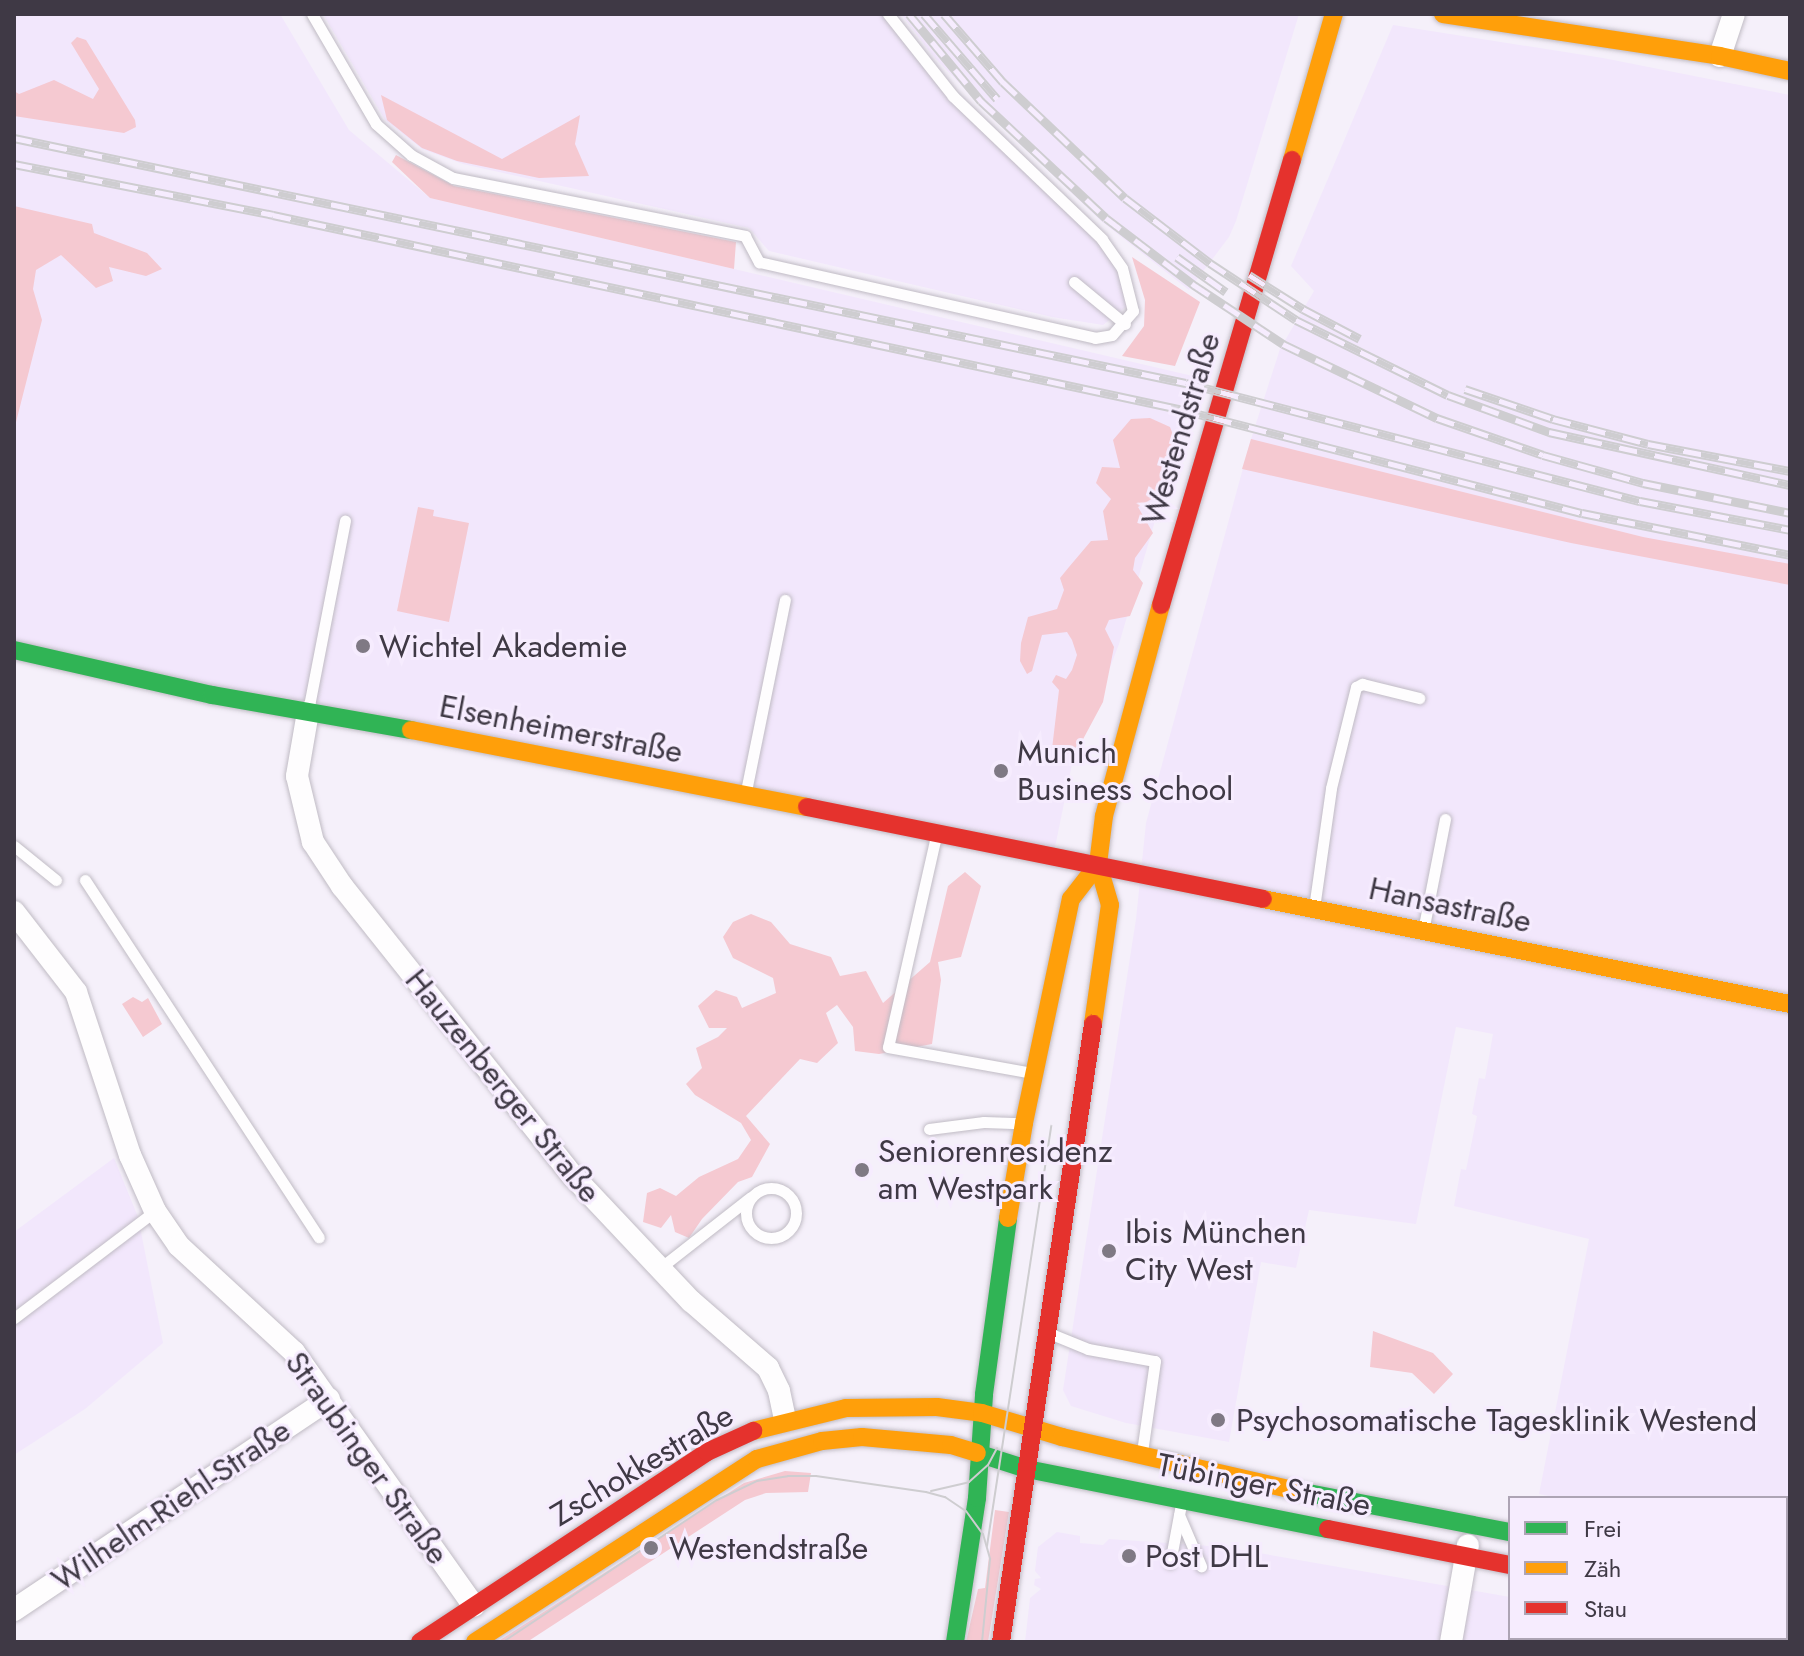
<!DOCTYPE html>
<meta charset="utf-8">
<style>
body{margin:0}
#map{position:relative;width:1804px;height:1656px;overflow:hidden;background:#f5f0fa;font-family:Jost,sans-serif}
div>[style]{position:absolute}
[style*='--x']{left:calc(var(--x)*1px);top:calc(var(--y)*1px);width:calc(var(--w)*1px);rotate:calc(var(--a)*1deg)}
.built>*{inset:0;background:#f2e7fc}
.green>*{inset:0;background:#f5c9d1}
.roads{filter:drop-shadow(0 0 2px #c0bbc4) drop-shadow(0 0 2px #c0bbc4)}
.lane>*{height:11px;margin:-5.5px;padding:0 5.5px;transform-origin:5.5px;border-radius:5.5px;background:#fefdfe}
.lane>.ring{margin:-5.5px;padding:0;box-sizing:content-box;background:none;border:11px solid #fefdfe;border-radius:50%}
.street>*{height:22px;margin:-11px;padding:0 11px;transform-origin:11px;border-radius:11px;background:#fefdfe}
.fast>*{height:18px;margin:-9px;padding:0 9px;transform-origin:9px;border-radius:9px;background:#30b455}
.slow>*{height:18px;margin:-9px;padding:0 9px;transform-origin:9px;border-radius:9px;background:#ff9f0a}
.jam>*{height:18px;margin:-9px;padding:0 9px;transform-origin:9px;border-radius:9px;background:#e5322d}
.tram>*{height:2px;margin:-1px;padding:0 1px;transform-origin:1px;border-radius:1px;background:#cecdd0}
.rail>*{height:9px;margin-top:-4.5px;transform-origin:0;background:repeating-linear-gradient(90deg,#f6ecfe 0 18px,#cecdd0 0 36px);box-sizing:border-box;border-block:2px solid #cecdd0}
.dots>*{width:22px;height:22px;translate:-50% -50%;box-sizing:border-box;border:4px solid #f6ecfe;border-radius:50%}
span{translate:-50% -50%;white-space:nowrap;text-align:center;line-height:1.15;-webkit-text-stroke:6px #f6ecfe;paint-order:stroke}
.street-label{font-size:32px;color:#3f3945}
.poi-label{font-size:32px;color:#3f3945}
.left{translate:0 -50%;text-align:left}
.frame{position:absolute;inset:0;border:16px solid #3f3945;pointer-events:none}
.legend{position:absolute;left:1508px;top:1496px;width:280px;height:144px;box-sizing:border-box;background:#f6ecfe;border:2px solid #ada4b4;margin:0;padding:10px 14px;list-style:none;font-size:24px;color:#3f3945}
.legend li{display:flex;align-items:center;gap:16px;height:40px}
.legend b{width:40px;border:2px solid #ada4b4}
</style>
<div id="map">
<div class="built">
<i style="clip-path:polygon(14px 14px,280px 14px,349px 130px,430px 198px,1197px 377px,1119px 644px,1101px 691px,1078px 735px,1053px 857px,14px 650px)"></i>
<i style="clip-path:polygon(323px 14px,881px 14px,927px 72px,1076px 219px,1110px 257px,1123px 279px,1127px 306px,1103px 325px,1052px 317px,769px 251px,749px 228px,463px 164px,422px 149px,385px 120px)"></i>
<i style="clip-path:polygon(901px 14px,1299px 14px,1236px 221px,1229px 237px,1189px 290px,1101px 221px,996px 121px,932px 55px)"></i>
<i style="clip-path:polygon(1393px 25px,1603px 58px,1790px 95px,1790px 1548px,1786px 1548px,1786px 1498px,1558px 1498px,1539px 1494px,1589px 1239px,1454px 1206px,1461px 1169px,1466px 1170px,1477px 1116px,1472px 1114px,1479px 1078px,1485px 1079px,1493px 1034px,1456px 1027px,1416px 1224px,1309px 1210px,1296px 1268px,1261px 1262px,1229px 1442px,1126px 1423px,1071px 1406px,1063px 1390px,1136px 919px,1146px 823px,1251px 439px,1280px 349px,1314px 291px,1291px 266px)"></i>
<i style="clip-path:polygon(114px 1158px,138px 1217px,163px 1343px,85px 1409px,14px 1455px,14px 1232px)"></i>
<i style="clip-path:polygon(1057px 1532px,1080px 1536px,1080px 1543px,1103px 1545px,1109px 1539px,1225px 1547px,1510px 1597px,1510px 1638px,1607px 1638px,1606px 1642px,1025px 1642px,1030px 1598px,1041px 1589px,1034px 1585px,1035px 1579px,1041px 1578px,1035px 1571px,1038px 1547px)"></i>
</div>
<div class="green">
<i style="clip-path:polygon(77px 37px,86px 40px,135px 120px,136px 127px,124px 133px,14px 116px,14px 91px,19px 94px,54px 80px,93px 99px,99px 89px,71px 43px)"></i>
<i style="clip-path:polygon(381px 95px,502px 159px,580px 115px,575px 144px,589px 176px,539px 178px,457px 161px,422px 148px,387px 120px)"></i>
<i style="clip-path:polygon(396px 155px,454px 186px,736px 242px,734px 269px,430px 198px,392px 162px)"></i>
<i style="clip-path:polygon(14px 206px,92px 224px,94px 233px,147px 253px,162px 269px,146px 276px,109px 267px,113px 281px,96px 288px,61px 255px,36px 270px,33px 289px,42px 320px,14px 430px)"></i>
<i style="clip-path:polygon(1132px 257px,1200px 302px,1175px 366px,1122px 356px,1144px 326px,1145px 300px)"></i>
<i style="clip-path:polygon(1150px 418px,1170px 427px,1177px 445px,1165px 491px,1138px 507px,1153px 533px,1135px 558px,1133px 570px,1143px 583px,1130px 616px,1109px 620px,1105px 629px,1114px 647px,1103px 702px,1081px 743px,1062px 759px,1052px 749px,1059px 690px,1052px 682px,1056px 675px,1066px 679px,1072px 670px,1077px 655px,1072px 640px,1067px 632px,1042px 635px,1032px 671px,1027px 674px,1020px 661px,1021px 643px,1028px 617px,1057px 609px,1064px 590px,1060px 578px,1069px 567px,1091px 541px,1108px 540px,1103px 511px,1111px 499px,1096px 483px,1102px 467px,1120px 468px,1113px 440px,1131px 419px)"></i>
<i style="clip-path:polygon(1251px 439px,1643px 537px,1790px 564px,1790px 585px,1571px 543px,1242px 469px)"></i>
<i style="clip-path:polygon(418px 507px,434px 510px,433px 516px,469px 523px,449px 622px,397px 611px)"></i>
<i style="clip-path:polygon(965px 872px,981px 886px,961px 957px,938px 962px,941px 980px,932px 1044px,879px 1054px,855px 1051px,853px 1027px,837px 1005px,826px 1013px,838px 1043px,817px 1063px,800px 1059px,746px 1116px,770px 1144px,752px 1177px,738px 1182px,702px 1219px,689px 1238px,675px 1232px,671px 1215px,661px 1228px,643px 1222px,647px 1193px,660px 1188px,676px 1196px,699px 1177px,738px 1159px,751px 1140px,741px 1123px,695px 1095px,686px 1084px,702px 1068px,696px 1048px,718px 1037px,727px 1028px,709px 1028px,698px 1006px,716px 990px,737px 997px,742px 1008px,776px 993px,773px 978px,733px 958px,723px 937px,733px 922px,751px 914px,771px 922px,790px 944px,831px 957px,840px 976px,866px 971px,883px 1003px,930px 962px,948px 886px)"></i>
<i style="clip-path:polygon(133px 997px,142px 1002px,148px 998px,162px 1024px,143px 1037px,122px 1004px)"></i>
<i style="clip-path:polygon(1373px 1331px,1433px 1353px,1453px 1374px,1434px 1394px,1412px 1373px,1370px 1367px)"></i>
<i style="clip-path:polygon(785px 1471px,811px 1473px,808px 1492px,766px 1493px,745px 1500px,527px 1642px,497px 1642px,744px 1483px)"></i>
<i style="clip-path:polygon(995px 1510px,1009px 1512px,988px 1642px,966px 1642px,978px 1589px,985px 1588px)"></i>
<i style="clip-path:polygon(1607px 1638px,1740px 1638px,1761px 1642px,1606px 1642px)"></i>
</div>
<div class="roads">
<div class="lane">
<i style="--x:312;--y:14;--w:127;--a:59.8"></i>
<i style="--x:376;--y:124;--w:47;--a:41.5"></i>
<i style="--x:411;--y:155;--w:48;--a:28.7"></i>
<i style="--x:453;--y:178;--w:298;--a:11.2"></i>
<i style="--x:745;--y:236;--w:30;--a:62"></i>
<i style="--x:759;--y:262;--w:344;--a:12.7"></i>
<i style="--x:1095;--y:338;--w:17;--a:-10"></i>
<i style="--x:1112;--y:335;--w:32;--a:-49"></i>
<i style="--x:1133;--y:311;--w:44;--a:-104.3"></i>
<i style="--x:1122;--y:268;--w:35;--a:-125"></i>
<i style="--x:1102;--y:239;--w:207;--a:-136.2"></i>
<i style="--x:953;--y:96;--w:105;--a:-128.4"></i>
<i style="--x:1074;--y:282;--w:66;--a:39.5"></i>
<i style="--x:308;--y:711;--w:194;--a:-79"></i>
<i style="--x:746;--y:791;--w:195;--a:-78.5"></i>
<i style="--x:936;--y:836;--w:216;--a:102.8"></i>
<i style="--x:888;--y:1047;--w:146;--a:10.2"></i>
<i style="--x:14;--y:846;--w:54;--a:39"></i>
<i style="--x:85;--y:880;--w:427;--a:56.8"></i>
<i style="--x:1314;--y:908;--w:121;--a:-81.9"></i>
<i style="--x:1331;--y:788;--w:104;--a:-76.1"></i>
<i style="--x:1356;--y:687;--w:7;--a:-27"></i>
<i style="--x:1362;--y:684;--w:59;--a:13.8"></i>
<i style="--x:1424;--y:926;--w:109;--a:-78.9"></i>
<i style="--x:929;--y:1129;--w:55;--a:-7.3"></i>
<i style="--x:984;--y:1122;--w:36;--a:2"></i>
<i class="ring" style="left:746px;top:1188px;width:39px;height:39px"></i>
<i style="--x:660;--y:1268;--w:115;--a:-38"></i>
<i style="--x:14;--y:1318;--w:177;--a:-37.2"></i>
<i style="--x:1049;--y:1333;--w:42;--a:22.3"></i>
<i style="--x:1088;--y:1349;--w:68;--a:10.2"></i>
<i style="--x:1155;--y:1361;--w:92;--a:98.1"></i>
<i style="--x:1179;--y:1515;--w:56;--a:66.7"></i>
<i style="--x:1170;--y:1563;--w:60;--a:-79.4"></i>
</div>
<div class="street">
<i style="--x:1720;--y:56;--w:44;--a:-71.6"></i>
<i style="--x:308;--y:712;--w:65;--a:99.8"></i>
<i style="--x:297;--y:776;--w:68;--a:76.4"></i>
<i style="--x:313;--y:842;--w:53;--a:56.6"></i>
<i style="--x:342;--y:886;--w:371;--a:51.5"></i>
<i style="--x:573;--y:1176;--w:172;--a:46.7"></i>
<i style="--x:691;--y:1301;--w:102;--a:41"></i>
<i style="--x:768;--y:1368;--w:25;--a:64"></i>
<i style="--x:779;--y:1391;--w:30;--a:78"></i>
<i style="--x:14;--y:912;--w:101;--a:52.2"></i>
<i style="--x:76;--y:992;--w:172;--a:71.7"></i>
<i style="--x:130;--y:1155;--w:61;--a:65.9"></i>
<i style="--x:155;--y:1211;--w:42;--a:55.6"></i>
<i style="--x:179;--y:1246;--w:156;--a:42.7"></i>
<i style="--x:294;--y:1352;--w:311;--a:54.7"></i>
<i style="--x:14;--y:1610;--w:379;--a:-33.8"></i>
<i style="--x:1451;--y:1642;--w:98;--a:-80.1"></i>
</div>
<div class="fast">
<i style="--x:14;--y:650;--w:203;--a:12.8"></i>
<i style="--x:212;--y:695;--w:202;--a:10"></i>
<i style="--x:977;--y:1453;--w:52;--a:17.7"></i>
<i style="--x:1027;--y:1469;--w:307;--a:11.3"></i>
<i style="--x:1293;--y:1490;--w:221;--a:11"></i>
<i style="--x:1786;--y:1619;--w:4;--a:14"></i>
<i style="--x:955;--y:1642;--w:146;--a:-81.3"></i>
<i style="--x:977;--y:1498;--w:104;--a:-86.1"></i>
<i style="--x:984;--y:1394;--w:178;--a:-82.2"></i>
</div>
<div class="slow">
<i style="--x:1443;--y:14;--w:280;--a:8.6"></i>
<i style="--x:1720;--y:56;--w:72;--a:12.1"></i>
<i style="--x:1292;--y:160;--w:152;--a:-74"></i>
<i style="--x:411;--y:730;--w:403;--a:11"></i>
<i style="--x:1263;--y:899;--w:537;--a:11.27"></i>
<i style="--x:1093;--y:1024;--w:120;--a:-81.9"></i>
<i style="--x:1110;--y:905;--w:43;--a:-106.3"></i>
<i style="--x:1098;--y:864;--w:48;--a:-82.9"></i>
<i style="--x:1104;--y:816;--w:219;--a:-74.9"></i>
<i style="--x:1008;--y:1218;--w:96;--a:-80.4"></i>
<i style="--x:1024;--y:1123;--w:229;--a:-78.2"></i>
<i style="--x:1071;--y:899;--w:44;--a:-52.4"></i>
<i style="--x:753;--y:1431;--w:96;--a:-13.9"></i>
<i style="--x:846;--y:1408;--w:91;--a:-0.6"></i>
<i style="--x:937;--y:1407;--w:45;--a:7.6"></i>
<i style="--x:982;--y:1413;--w:84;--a:16.7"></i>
<i style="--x:1062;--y:1437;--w:237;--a:12.9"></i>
<i style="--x:475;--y:1642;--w:336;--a:-33"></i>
<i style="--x:757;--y:1459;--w:67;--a:-15.5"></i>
<i style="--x:822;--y:1441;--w:40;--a:-5.7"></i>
<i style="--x:862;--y:1437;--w:89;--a:5.1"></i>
<i style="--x:951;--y:1445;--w:27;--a:17"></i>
</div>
<div class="jam">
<i style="--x:1161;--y:605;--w:464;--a:-73.6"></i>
<i style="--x:807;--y:807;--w:465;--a:11.4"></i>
<i style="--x:1328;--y:1529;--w:186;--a:11.2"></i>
<i style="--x:1786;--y:1588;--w:4;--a:0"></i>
<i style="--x:420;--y:1642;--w:344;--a:-33.5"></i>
<i style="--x:707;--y:1452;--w:51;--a:-24.5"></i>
<i style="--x:1001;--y:1642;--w:625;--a:-81.53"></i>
</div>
</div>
<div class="tram">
<i style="--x:931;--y:1491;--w:39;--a:-13"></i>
<i style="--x:969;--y:1482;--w:25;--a:-42"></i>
<i style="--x:988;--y:1465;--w:19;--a:-62"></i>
<i style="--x:987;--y:1546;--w:425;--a:-81.3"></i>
<i style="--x:503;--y:1642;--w:257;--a:-33.6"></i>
<i style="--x:717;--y:1500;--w:44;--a:-25.4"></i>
<i style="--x:757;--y:1481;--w:31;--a:-9"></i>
<i style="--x:788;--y:1476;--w:28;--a:0"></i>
<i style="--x:816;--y:1476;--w:111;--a:8.3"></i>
<i style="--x:926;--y:1492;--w:20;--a:15"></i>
<i style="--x:945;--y:1497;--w:25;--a:34"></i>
<i style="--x:966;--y:1511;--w:29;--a:54"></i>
<i style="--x:983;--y:1534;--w:26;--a:74"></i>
<i style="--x:990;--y:1559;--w:83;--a:95.5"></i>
</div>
<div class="rail">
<i style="--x:909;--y:14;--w:113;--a:50.4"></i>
<i style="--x:981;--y:101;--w:171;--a:43.1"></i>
<i style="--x:1106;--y:218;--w:111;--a:37.3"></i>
<i style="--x:1194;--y:285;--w:107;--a:33.5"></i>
<i style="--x:1283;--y:344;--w:171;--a:25.7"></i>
<i style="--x:1437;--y:418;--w:112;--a:19.2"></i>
<i style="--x:1543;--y:455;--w:104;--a:15.6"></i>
<i style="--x:1643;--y:483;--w:150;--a:11.5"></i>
<i style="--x:924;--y:14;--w:112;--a:49.3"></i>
<i style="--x:944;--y:14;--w:90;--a:49.1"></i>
<i style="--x:1003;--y:82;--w:168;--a:43.6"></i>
<i style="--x:1125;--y:198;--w:107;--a:37.4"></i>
<i style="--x:1210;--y:263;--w:103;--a:33.5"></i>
<i style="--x:1296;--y:320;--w:169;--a:26.3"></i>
<i style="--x:1448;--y:395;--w:108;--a:20.1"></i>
<i style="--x:1549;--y:432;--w:247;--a:12.4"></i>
<i style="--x:14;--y:138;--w:1197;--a:11.81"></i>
<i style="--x:1186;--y:383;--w:469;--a:14.6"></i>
<i style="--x:1640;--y:501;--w:153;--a:10.9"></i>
<i style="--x:14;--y:164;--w:264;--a:11.1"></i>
<i style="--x:273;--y:215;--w:927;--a:12.09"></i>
<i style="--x:1179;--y:409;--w:416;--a:14.5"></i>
<i style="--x:1582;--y:513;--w:212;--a:11.4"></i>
<i style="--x:1177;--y:257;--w:60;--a:35.5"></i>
<i style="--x:1249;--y:275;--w:64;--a:32.2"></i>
<i style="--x:1303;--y:309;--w:64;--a:27.8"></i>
<i style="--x:1465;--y:389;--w:93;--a:18.8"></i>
<i style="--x:1553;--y:419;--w:98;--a:14.7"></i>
<i style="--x:1648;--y:444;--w:145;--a:10.8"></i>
</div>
<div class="dots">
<i style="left:363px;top:646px;background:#7f7984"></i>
<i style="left:1001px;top:771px;background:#7f7984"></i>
<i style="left:862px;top:1170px;background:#7f7984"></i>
<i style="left:1109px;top:1251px;background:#7f7984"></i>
<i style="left:1218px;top:1420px;background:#7f7984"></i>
<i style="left:651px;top:1548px;background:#7f7984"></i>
<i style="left:1129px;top:1556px;background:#7f7984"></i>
</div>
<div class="street-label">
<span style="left:1181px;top:429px;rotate:-73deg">Westendstraße</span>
<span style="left:561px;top:729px;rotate:11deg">Elsenheimerstraße</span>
<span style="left:1450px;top:905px;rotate:12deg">Hansastraße</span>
<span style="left:503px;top:1086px;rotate:51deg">Hauzenberger Straße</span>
<span style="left:367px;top:1458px;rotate:54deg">Straubinger Straße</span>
<span style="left:642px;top:1465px;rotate:-31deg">Zschokkestraße</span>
<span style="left:1264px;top:1485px;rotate:11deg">Tübinger Straße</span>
<span style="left:171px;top:1505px;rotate:-34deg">Wilhelm-Riehl-Straße</span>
</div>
<div class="poi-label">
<span class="left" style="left:379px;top:646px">Wichtel Akademie</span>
<span class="left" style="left:1017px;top:771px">Munich<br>Business School</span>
<span class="left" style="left:878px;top:1170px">Seniorenresidenz<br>am Westpark</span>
<span class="left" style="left:1125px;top:1251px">Ibis München<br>City West</span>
<span class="left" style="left:1236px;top:1420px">Psychosomatische Tagesklinik Westend</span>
<span class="left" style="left:669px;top:1548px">Westendstraße</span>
<span class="left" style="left:1145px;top:1556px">Post DHL</span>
</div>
<div class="frame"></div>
<ul class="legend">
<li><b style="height:10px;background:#30b455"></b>Frei</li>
<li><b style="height:10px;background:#ff9f0a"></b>Zäh</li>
<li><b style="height:10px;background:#e5322d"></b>Stau</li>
</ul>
</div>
